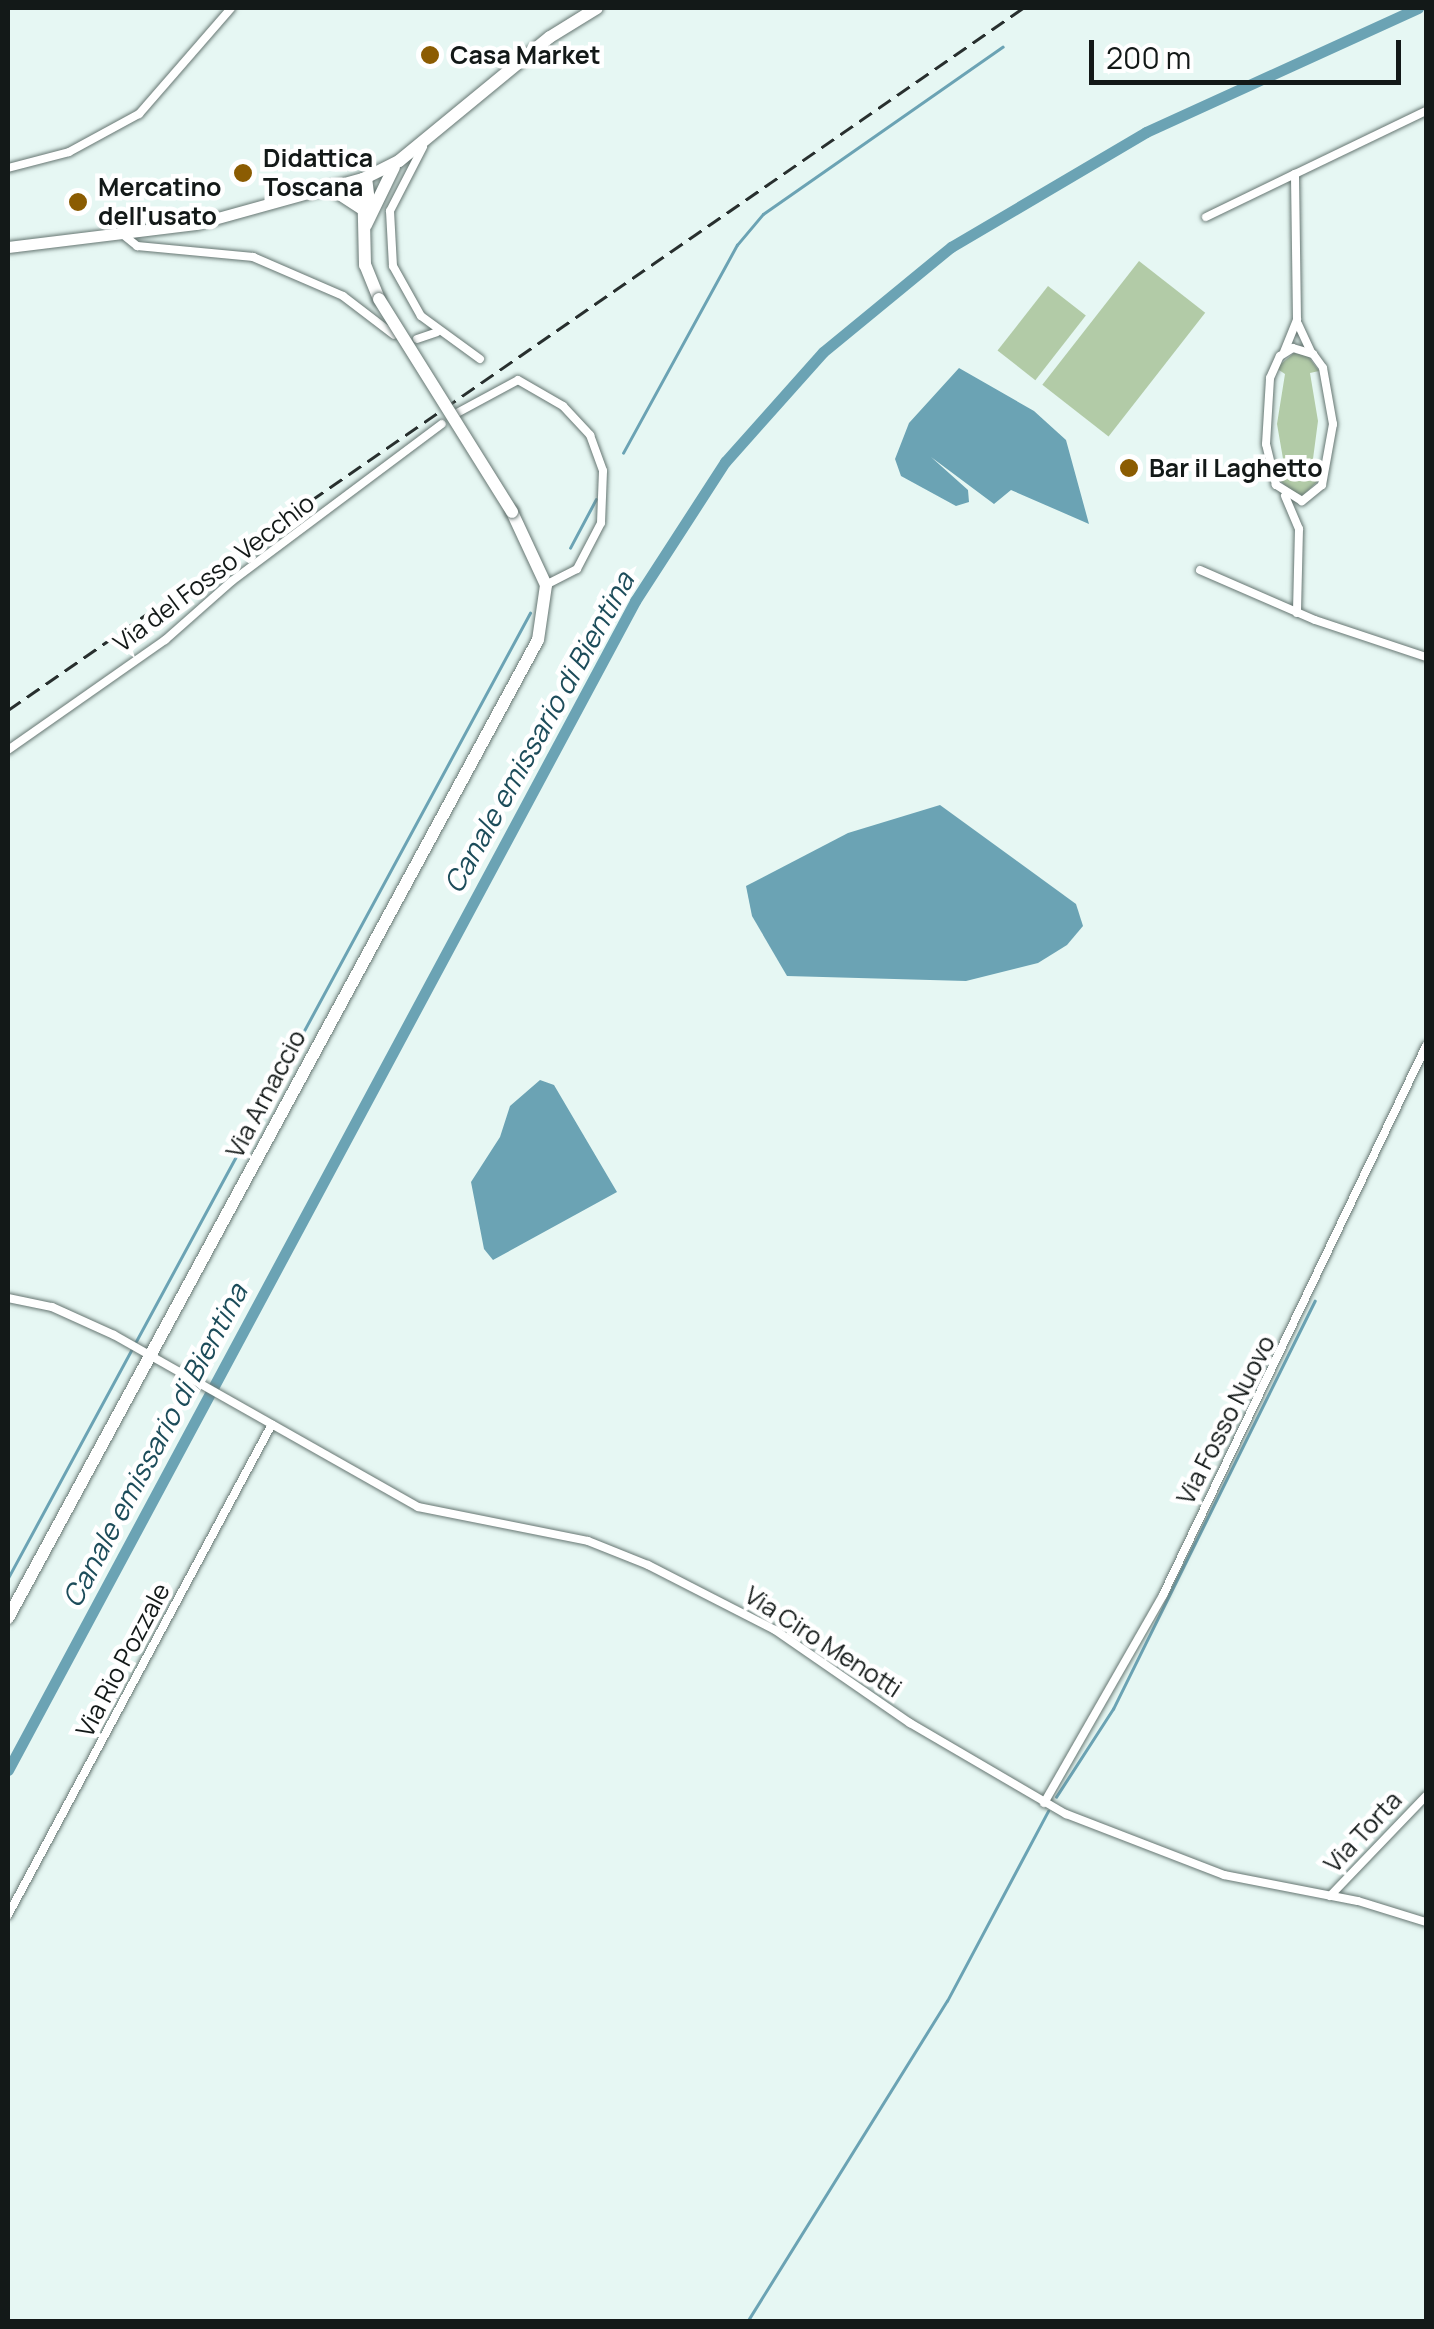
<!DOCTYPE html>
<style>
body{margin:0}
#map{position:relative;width:1434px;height:2329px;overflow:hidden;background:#e6f7f3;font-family:Manrope,sans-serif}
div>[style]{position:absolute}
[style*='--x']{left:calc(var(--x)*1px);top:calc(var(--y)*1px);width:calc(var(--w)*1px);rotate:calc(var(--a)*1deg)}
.green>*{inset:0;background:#b2cba7;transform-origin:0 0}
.water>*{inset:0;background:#6ba3b4}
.stream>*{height:2.5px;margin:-1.25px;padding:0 1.25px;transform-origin:1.25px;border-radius:1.25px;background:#6ba3b4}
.canal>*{height:11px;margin:-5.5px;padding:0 5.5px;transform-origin:5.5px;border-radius:5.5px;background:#6ba3b4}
.roads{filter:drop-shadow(0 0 2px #667672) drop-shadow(0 0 2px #667672)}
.street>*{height:8px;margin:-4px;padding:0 4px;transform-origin:4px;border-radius:4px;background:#fff}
.secondary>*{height:11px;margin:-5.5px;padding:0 5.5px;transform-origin:5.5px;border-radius:5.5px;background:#fff}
.primary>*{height:12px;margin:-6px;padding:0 6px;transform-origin:6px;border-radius:6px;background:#fff}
.rail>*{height:2.5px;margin-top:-1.25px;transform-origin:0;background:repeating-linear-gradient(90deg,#282f2e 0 15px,transparent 0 23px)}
.bridges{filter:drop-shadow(0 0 2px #667672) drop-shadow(0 0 2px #667672)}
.primary-bridge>*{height:12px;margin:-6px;padding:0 6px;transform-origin:6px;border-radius:6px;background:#fff}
.dots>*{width:28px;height:28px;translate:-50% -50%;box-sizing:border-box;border:5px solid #fff;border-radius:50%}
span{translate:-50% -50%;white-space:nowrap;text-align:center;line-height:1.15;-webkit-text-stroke:9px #fff;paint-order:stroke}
.poi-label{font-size:25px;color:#131918;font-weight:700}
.left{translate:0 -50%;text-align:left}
.street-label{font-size:25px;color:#131918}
.water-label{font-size:28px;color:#1c4c5a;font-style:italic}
.frame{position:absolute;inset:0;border:10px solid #131918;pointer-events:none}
.scale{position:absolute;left:1089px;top:40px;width:312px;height:45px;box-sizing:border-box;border:5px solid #131918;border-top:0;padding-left:12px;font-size:30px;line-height:35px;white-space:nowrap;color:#131918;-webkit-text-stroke:8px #fff;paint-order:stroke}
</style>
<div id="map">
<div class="green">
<i style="left:1139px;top:261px;width:84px;height:157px;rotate:38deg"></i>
<i style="left:1048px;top:286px;width:48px;height:82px;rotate:38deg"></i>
<i style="clip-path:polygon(1294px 353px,1308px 356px,1319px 371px,1310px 373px,1318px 421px,1311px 474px,1319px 480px,1303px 495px,1293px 494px,1277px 477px,1286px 476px,1277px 424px,1285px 374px,1276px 368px)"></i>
</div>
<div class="water">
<i style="clip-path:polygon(959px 368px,1034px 411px,1066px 440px,1089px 524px,1011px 490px,994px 504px,931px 457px,968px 490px,969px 502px,956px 506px,901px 476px,895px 459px,909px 423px)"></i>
<i style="clip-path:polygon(940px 805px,1076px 904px,1083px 926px,1067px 945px,1038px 963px,966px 981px,787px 976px,752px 916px,746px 886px,848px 833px)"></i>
<i style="clip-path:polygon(540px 1080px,554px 1085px,617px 1192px,493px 1260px,484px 1249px,471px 1182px,500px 1137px,510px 1106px)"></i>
</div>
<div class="stream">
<i style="--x:623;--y:453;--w:237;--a:-61.3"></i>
<i style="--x:737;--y:245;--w:40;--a:-50"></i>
<i style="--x:763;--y:214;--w:292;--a:-34.9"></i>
<i style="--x:570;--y:548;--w:55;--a:-62"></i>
<i style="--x:8;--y:1578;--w:1097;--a:-61.59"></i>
<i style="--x:1056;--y:1797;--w:105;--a:-57.1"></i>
<i style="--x:1113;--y:1709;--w:455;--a:-63.7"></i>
<i style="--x:747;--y:2322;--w:378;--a:-58.1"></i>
<i style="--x:947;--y:2001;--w:215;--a:-62"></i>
</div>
<div class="canal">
<i style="--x:8;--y:1770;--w:1327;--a:-61.79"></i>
<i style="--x:635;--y:601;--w:166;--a:-57.1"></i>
<i style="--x:725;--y:462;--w:147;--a:-48.3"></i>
<i style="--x:823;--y:352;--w:166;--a:-39.4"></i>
<i style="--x:951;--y:247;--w:226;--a:-30.5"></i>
<i style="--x:1146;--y:132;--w:299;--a:-24.5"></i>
</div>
<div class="roads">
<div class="street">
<i style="--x:423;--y:147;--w:72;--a:117.3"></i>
<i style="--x:390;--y:211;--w:55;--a:86.9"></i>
<i style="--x:393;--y:266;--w:57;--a:60.8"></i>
<i style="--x:421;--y:316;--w:73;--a:36.1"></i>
<i style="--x:8;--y:168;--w:63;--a:-14.7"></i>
<i style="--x:69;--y:152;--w:80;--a:-28.5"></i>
<i style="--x:139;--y:114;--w:140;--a:-49"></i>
<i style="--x:1206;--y:217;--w:99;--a:-25.8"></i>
<i style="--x:121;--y:233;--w:21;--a:39"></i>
<i style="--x:137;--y:246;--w:117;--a:5.4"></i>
<i style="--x:253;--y:257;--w:98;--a:23.4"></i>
<i style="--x:343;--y:296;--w:64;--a:37.4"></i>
<i style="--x:1298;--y:324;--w:31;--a:65"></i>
<i style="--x:417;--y:339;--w:21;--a:-19"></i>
<i style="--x:1293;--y:348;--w:21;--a:17"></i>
<i style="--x:1313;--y:354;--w:17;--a:54"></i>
<i style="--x:1323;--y:368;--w:57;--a:79.9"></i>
<i style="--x:1333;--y:424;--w:62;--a:100.2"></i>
<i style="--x:1322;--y:485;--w:26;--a:141"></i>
<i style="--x:1302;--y:501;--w:31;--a:-148"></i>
<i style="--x:1276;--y:485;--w:42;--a:-103.7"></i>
<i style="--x:1266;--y:444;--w:66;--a:-86.5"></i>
<i style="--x:1270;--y:378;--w:24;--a:-66"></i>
<i style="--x:1280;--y:356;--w:15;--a:-32"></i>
<i style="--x:1284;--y:352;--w:35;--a:-68"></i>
<i style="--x:1297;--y:320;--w:146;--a:-90.8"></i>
<i style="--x:1295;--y:174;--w:145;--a:-25.7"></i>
<i style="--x:457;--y:413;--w:69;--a:-28.4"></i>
<i style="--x:518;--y:380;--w:52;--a:30"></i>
<i style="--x:563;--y:406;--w:40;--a:47"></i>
<i style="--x:590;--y:435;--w:38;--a:70"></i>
<i style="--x:603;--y:471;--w:52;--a:92.2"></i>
<i style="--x:601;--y:523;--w:52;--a:117.6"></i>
<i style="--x:577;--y:569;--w:35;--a:153"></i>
<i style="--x:1285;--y:496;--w:36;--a:67"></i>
<i style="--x:1299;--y:529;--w:84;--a:91.4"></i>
<i style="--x:1200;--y:570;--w:125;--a:23.5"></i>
<i style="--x:1315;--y:620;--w:117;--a:18.4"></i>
<i style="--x:8;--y:750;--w:192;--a:-35"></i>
<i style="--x:165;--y:640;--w:89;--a:-41.4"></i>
<i style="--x:232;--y:581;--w:262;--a:-36.8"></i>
<i style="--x:8;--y:1298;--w:45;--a:11.6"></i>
<i style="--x:52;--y:1307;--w:68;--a:24.3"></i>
<i style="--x:114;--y:1335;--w:349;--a:29.5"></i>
<i style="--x:418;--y:1507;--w:173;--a:11.3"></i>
<i style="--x:588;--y:1541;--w:65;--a:21.8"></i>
<i style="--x:648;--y:1565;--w:143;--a:27.1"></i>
<i style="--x:775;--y:1630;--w:164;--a:34.6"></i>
<i style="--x:910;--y:1723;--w:181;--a:30.3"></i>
<i style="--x:1066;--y:1814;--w:169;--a:21.1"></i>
<i style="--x:1224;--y:1875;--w:136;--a:11"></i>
<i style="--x:1358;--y:1901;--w:71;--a:17.2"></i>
<i style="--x:1044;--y:1803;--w:240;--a:-60.2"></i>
<i style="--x:1163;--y:1595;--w:609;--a:-64.4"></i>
<i style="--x:1330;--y:1896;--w:139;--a:-46.2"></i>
<i style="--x:8;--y:1915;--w:557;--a:-61.73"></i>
</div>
<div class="secondary">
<i style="--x:331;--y:189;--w:37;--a:33"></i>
<i style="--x:8;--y:247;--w:189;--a:-7"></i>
<i style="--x:196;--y:224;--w:176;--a:-15.5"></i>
<i style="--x:366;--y:177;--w:35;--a:83"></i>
</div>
<div class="primary">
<i style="--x:366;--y:225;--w:64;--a:-64.2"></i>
<i style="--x:379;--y:299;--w:37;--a:-112"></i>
<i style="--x:365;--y:265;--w:86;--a:-91.3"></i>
<i style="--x:363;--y:179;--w:40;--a:-26.6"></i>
<i style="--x:399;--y:161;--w:195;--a:-39.4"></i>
<i style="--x:550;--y:37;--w:55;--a:-31.7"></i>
<i style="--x:8;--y:1618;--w:1112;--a:-61.55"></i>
<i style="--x:538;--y:640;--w:56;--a:-81.7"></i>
<i style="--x:546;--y:585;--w:81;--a:-115"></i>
</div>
</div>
<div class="rail">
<i style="--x:8;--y:710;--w:1234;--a:-34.67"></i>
</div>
<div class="bridges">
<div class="primary-bridge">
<i style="--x:379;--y:299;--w:251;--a:58"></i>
</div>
</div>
<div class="dots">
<i style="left:430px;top:55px;background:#8b5c02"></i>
<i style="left:243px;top:173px;background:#8b5c02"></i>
<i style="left:78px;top:202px;background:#8b5c02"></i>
<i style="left:1129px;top:468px;background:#8b5c02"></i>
</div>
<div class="poi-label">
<span class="left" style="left:450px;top:55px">Casa Market</span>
<span class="left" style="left:263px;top:173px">Didattica<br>Toscana</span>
<span class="left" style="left:98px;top:202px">Mercatino<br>dell'usato</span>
<span class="left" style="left:1149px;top:468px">Bar il Laghetto</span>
</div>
<div class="street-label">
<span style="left:214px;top:573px;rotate:-37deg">Via del Fosso Vecchio</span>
<span style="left:266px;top:1094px;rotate:-62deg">Via Arnaccio</span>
<span style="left:1226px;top:1420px;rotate:-63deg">Via Fosso Nuovo</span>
<span style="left:823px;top:1642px;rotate:33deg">Via Ciro Menotti</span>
<span style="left:123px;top:1660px;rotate:-62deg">Via Rio Pozzale</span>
<span style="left:1363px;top:1832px;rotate:-47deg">Via Torta</span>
</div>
<div class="water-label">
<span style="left:538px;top:732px;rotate:-61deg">Canale emissario di Bientina</span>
<span style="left:154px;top:1445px;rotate:-62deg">Canale emissario di Bientina</span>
</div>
<div class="frame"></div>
<div class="scale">200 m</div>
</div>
